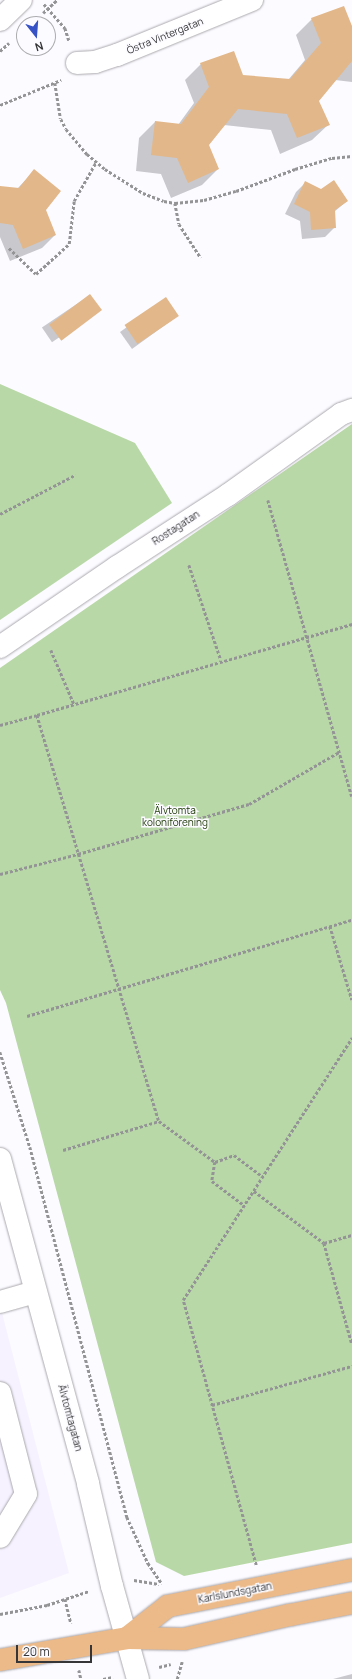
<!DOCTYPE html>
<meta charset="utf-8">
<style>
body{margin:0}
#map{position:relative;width:352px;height:1679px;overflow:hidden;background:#fcfbff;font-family:Manrope,sans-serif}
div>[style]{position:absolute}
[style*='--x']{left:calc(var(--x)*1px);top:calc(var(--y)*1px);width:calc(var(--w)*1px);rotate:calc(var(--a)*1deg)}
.built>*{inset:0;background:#f6f2ff}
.green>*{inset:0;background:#b9d8a7}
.shadow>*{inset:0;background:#0003;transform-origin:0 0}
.building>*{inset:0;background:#e2b78a;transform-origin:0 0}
.path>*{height:2.5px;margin-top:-1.25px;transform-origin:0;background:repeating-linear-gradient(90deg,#949497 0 3px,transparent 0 5px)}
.roads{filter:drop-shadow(0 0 1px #aba9ae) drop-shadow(0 0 1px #aba9ae)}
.minor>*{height:22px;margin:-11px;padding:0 11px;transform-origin:11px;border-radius:11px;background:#fff}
.major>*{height:22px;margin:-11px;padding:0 11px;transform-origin:11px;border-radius:11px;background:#ecba89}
span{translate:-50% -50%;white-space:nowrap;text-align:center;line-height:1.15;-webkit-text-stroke:3px #fcfbff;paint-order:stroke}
.street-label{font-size:10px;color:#363638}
.park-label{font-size:10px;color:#193500}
.north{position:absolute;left:16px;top:16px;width:40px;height:40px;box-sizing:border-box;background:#fcfbff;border:1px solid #adacaf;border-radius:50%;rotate:163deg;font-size:11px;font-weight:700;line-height:16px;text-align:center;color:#363638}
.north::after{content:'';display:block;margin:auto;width:14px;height:18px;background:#3752c4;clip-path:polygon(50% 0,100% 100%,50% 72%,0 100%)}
.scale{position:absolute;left:16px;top:1645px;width:76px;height:18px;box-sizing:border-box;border:2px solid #363638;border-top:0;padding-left:5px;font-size:12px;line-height:14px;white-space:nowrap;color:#363638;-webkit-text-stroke:3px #fcfbff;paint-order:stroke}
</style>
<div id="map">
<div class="built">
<i style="clip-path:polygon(0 1305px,69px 1573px,0 1598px)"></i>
</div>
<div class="green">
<i style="clip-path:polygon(0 384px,135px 443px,172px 503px,0 620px)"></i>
<i style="clip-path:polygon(352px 424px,352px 1543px,184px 1576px,156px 1562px,6px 1003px,0 990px,0 668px)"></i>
</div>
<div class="shadow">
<i style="clip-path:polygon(312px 19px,352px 29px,352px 82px,335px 80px,318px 101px,329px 124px,312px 140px,280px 154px,271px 130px,224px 125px,208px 145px,218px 169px,202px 185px,171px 198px,161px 174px,136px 171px,139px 138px,155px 122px,178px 125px,194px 103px,185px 80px,201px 64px,242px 76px,288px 80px,305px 60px,296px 35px)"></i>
<i style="clip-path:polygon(34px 171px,45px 210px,55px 235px,42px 248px,10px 261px,0 237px,0 187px,17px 189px)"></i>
<i style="clip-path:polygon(305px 183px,347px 201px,334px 212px,335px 227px,325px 237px,302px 239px,300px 221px,285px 214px,296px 192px)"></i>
<i style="left:90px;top:295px;width:18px;height:58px;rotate:56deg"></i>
<i style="clip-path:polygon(166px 299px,172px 320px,132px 349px,120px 332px)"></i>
<i style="clip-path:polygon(352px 1674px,352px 1679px,333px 1679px)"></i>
</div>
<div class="building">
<i style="clip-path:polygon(344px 6px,352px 26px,352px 61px,319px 101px,330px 125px,297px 138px,287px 114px,238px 109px,209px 145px,219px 169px,188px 183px,177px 158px,151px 155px,155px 121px,181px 124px,209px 87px,200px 63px,234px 51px,243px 75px,290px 79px,321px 43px,311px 18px)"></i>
<i style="clip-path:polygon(34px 169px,61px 191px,46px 210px,56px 235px,23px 249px,13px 225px,0 223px,0 186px,19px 188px)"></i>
<i style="clip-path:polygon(334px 180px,348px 201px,335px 210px,336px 228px,311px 230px,310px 212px,294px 204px,305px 181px,321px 189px)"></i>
<i style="left:90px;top:294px;width:20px;height:51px;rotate:53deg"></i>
<i style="left:166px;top:297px;width:23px;height:50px;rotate:56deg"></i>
</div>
<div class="path">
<i style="--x:44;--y:4;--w:32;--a:49"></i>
<i style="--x:65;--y:28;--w:13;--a:72"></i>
<i style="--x:43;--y:13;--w:19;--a:-43"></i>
<i style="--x:0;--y:51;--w:12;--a:-42"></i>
<i style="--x:55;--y:83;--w:36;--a:81"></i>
<i style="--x:61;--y:119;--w:11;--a:63"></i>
<i style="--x:66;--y:129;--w:33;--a:50"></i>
<i style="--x:87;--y:154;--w:23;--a:40"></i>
<i style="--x:105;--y:169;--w:45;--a:32.3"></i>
<i style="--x:143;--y:193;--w:22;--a:21"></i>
<i style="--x:164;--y:201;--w:11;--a:10"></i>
<i style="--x:175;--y:203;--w:29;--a:-6"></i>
<i style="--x:204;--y:200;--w:33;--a:-16"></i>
<i style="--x:236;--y:191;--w:63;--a:-20.4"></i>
<i style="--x:295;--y:169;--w:39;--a:-17"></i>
<i style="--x:332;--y:158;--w:20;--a:-6"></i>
<i style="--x:0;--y:105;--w:66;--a:-22.3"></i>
<i style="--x:175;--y:203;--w:21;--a:79"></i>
<i style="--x:179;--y:224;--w:40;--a:57.1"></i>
<i style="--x:9;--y:248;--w:37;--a:44"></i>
<i style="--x:36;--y:274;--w:45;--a:-42.3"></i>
<i style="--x:69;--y:244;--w:43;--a:-83.4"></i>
<i style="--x:74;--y:201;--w:45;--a:-60.6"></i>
<i style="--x:268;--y:500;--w:308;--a:74.2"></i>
<i style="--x:0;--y:514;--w:85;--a:-27.5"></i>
<i style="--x:189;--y:565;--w:100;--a:71.4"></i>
<i style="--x:51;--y:650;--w:59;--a:66.9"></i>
<i style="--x:37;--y:715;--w:328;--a:-16.1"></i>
<i style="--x:0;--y:725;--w:38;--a:-15"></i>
<i style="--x:37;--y:715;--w:424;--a:73.3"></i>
<i style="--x:159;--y:1121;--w:69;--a:36.2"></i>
<i style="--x:215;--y:1162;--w:20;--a:-20"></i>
<i style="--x:234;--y:1155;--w:36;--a:37"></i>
<i style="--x:0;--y:874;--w:81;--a:-14.4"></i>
<i style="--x:78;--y:854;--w:178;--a:-16.3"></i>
<i style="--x:249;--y:804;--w:104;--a:-30"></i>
<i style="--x:330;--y:926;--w:77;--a:73.4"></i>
<i style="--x:27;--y:1016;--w:339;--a:-16.5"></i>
<i style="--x:0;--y:1052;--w:100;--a:72.5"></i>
<i style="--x:30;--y:1147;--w:383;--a:75.3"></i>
<i style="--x:127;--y:1517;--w:51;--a:65.5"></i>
<i style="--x:148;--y:1563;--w:25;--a:56"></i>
<i style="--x:63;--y:1150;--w:100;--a:-16.8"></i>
<i style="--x:215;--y:1162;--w:19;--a:99"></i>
<i style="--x:212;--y:1181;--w:40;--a:37"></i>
<i style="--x:254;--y:1191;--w:87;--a:36.6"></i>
<i style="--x:324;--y:1243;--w:105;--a:74.5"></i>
<i style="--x:324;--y:1243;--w:29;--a:-16"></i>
<i style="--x:212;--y:1405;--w:145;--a:-15.6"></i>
<i style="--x:256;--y:1565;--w:275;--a:-105.4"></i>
<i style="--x:183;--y:1300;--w:312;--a:-57.2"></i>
<i style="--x:134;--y:1580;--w:25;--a:9"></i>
<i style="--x:65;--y:1599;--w:25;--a:76"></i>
<i style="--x:0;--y:1614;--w:48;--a:-10.8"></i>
<i style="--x:47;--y:1605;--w:44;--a:-18.4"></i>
<i style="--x:159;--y:1667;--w:12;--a:-14"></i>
<i style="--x:79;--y:1670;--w:9;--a:77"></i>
<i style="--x:103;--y:1679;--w:10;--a:-11"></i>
<i style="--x:177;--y:1679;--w:18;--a:-74"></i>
</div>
<div class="roads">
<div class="minor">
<i style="--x:0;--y:20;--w:29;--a:-44"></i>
<i style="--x:77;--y:63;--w:18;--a:-3"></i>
<i style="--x:95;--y:62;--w:23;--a:-18"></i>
<i style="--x:117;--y:55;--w:146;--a:-22.2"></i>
<i style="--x:0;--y:647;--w:142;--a:-34.4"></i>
<i style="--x:117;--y:567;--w:132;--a:-33"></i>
<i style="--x:228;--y:495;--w:139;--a:-35.6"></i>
<i style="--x:341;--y:414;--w:12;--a:-20"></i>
<i style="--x:0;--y:1159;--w:337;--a:74.8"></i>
<i style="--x:88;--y:1484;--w:105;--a:76.8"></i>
<i style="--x:112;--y:1586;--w:97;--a:74.4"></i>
<i style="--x:0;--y:1302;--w:37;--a:-16"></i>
<i style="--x:0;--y:1393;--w:104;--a:75.6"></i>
<i style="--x:26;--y:1494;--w:50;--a:121.2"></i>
</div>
<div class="major">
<i style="--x:127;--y:1638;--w:52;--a:-38"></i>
<i style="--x:168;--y:1606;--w:187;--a:-11.1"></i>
<i style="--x:0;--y:1660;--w:129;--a:-9.8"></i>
<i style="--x:127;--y:1638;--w:57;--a:1"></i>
<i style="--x:184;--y:1639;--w:109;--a:-12.8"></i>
<i style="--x:290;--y:1615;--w:63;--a:-11"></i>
</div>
</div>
<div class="street-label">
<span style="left:165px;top:36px;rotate:-22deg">Östra Vintergatan</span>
<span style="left:176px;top:528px;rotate:-33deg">Rostagatan</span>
<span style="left:70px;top:1418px;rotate:75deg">Älvtomtagatan</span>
<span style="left:235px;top:1593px;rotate:-11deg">Karlslundsgatan</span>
</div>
<div class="park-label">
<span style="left:175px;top:816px">Älvtomta<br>koloniförening</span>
</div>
<div class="north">N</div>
<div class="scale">20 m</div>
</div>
